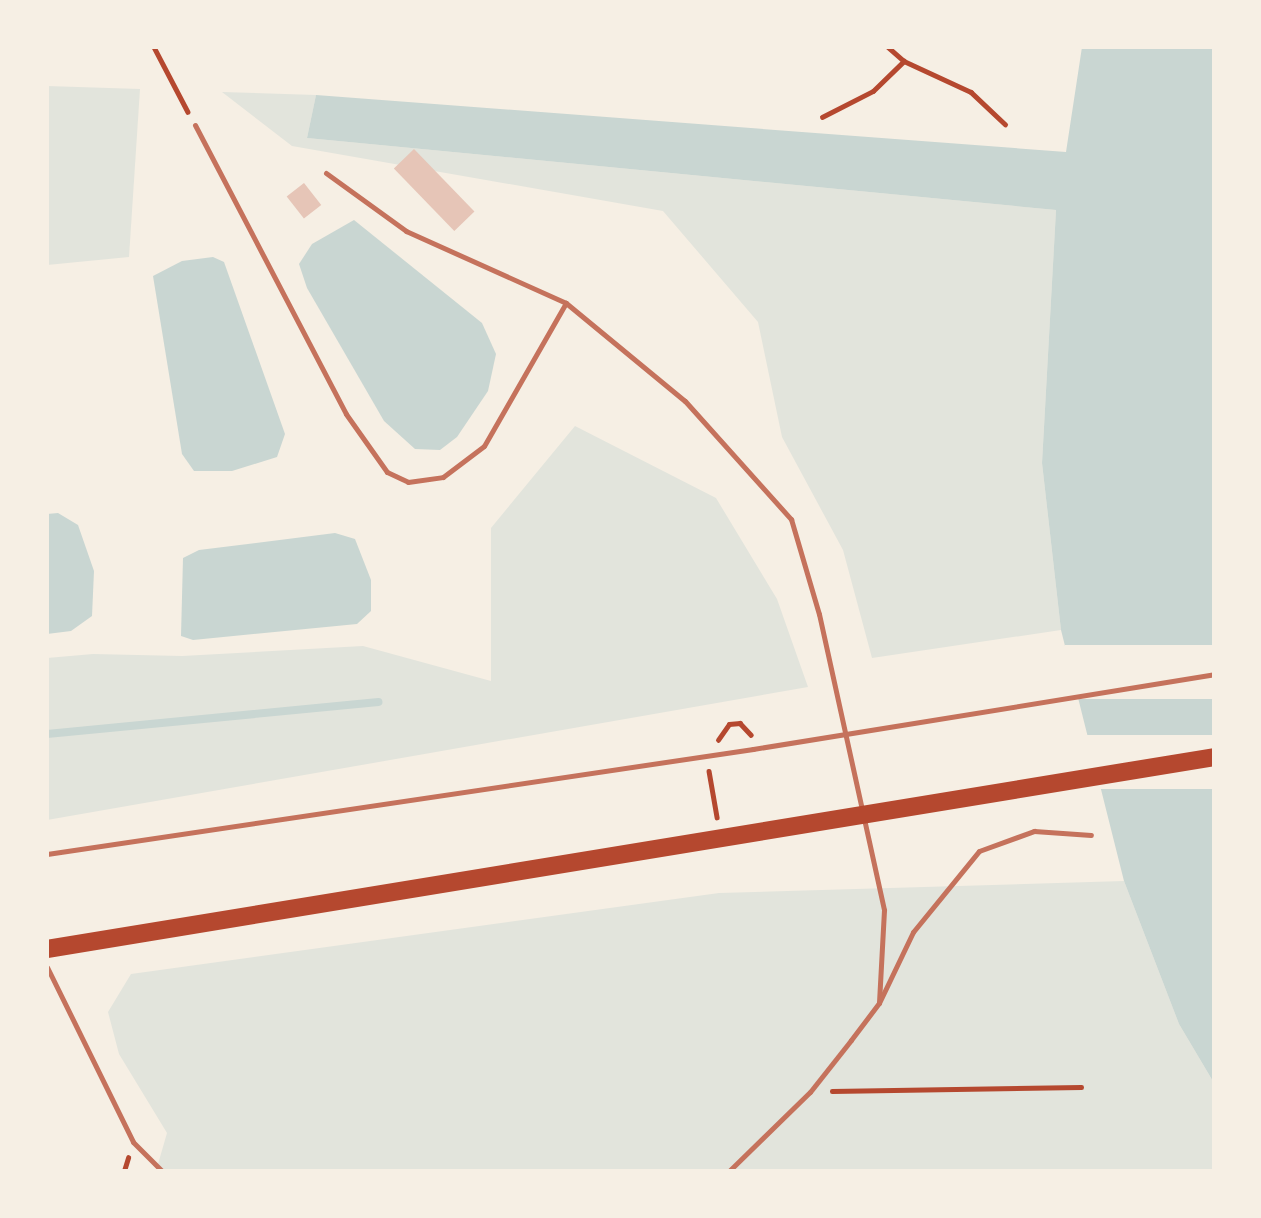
<!DOCTYPE html>
<style>
body{margin:0}
#map{position:relative;width:1261px;height:1218px;overflow:hidden;background:#f6efe4;font-family:"Source Sans 3",sans-serif}
div>[style]{position:absolute}
[style*='--x']{left:calc(var(--x)*1px);top:calc(var(--y)*1px);width:calc(var(--w)*1px);rotate:calc(var(--a)*1deg)}
.green>*{inset:0;background:#e2e4dc}
.water>*{inset:0;background:#c9d6d2}
.pier>*{inset:0;background:#f6efe4;transform-origin:0 0}
.stream>*{height:8px;margin:-4px;padding:0 4px;transform-origin:4px;border-radius:4px;background:#c9d6d2}
.building>*{inset:0;background:#e6c5b7;transform-origin:0 0}
.path>*{height:4.5px;margin:-2.25px;padding:0 2.25px;transform-origin:2.25px;border-radius:2.25px;background:#b5482f}
.service>*{height:5px;margin:-2.5px;padding:0 2.5px;transform-origin:2.5px;border-radius:2.5px;background:#c5725c}
.primary>*{height:18px;margin:-9px;padding:0 9px;transform-origin:9px;border-radius:9px;background:#b5482f}
span{translate:-50% -50%;white-space:nowrap;text-align:center;line-height:1.15;-webkit-text-stroke:7px #f6efe4;paint-order:stroke}
.frame{position:absolute;inset:0;border:49px solid #f6efe4;pointer-events:none}
</style>
<div id="map">
<div class="green">
<i style="clip-path:polygon(47px 86px,140px 89px,129px 257px,47px 265px)"></i>
<i style="clip-path:polygon(222px 92px,316px 95px,307px 138px,1056px 210px,1042px 463px,1061px 630px,872px 658px,843px 550px,782px 437px,758px 322px,663px 211px,292px 146px)"></i>
<i style="clip-path:polygon(575px 426px,716px 498px,777px 599px,808px 687px,47px 820px,47px 658px,93px 654px,182px 656px,363px 646px,491px 681px,491px 528px)"></i>
<i style="clip-path:polygon(1124px 881px,1179px 1024px,1214px 1083px,1214px 1171px,156px 1171px,167px 1133px,119px 1054px,108px 1012px,131px 974px,719px 893px)"></i>
</div>
<div class="water">
<i style="clip-path:polygon(1082px 47px,1214px 47px,1214px 1083px,1179px 1024px,1124px 881px,1061px 630px,1042px 463px,1056px 210px,307px 138px,316px 95px,1066px 152px)"></i>
<i style="clip-path:polygon(354px 220px,482px 323px,496px 354px,488px 391px,457px 437px,440px 450px,415px 449px,384px 421px,307px 288px,299px 264px,312px 244px)"></i>
<i style="clip-path:polygon(213px 257px,224px 262px,285px 434px,277px 457px,232px 471px,194px 471px,182px 454px,153px 276px,182px 261px)"></i>
<i style="clip-path:polygon(58px 513px,78px 525px,94px 571px,92px 616px,71px 631px,47px 634px,47px 514px)"></i>
<i style="clip-path:polygon(335px 533px,355px 539px,371px 580px,371px 611px,357px 624px,193px 640px,181px 636px,183px 558px,199px 550px)"></i>
</div>
<div class="pier">
<i style="left:1214px;top:645px;width:54px;height:149px;rotate:90deg"></i>
<i style="left:1214px;top:735px;width:54px;height:127px;rotate:90deg"></i>
</div>
<div class="stream">
<i style="--x:47;--y:734;--w:333;--a:-5.5"></i>
</div>
<div class="building">
<i style="left:414px;top:149px;width:87px;height:28px;rotate:46deg"></i>
<i style="left:304px;top:183px;width:28px;height:22px;rotate:52deg"></i>
</div>
<div class="path">
<i style="--x:154;--y:47;--w:73;--a:62.4"></i>
<i style="--x:888;--y:47;--w:21;--a:41"></i>
<i style="--x:904;--y:61;--w:74;--a:24.8"></i>
<i style="--x:971;--y:92;--w:47;--a:43.3"></i>
<i style="--x:822;--y:117;--w:57;--a:-27"></i>
<i style="--x:873;--y:91;--w:43;--a:-44.1"></i>
<i style="--x:718;--y:740;--w:19;--a:-55"></i>
<i style="--x:729;--y:724;--w:11;--a:-5"></i>
<i style="--x:740;--y:723;--w:16;--a:47"></i>
<i style="--x:709;--y:771;--w:47;--a:80.1"></i>
<i style="--x:832;--y:1091;--w:249;--a:-0.9"></i>
<i style="--x:124;--y:1171;--w:14;--a:-73"></i>
</div>
<div class="service">
<i style="--x:195;--y:125;--w:326;--a:62.4"></i>
<i style="--x:346;--y:414;--w:71;--a:54.7"></i>
<i style="--x:387;--y:472;--w:23;--a:25"></i>
<i style="--x:408;--y:482;--w:35;--a:-8"></i>
<i style="--x:443;--y:477;--w:51;--a:-37.1"></i>
<i style="--x:484;--y:446;--w:165;--a:-60.2"></i>
<i style="--x:326;--y:173;--w:99;--a:35.9"></i>
<i style="--x:406;--y:231;--w:175;--a:24.2"></i>
<i style="--x:566;--y:303;--w:154;--a:39.5"></i>
<i style="--x:685;--y:401;--w:159;--a:48.1"></i>
<i style="--x:791;--y:519;--w:99;--a:73.6"></i>
<i style="--x:819;--y:614;--w:303;--a:77.6"></i>
<i style="--x:884;--y:910;--w:93;--a:93.1"></i>
<i style="--x:47;--y:854;--w:714;--a:-8.46"></i>
<i style="--x:753;--y:749;--w:467;--a:-9.2"></i>
<i style="--x:47;--y:967;--w:195;--a:63.8"></i>
<i style="--x:133;--y:1142;--w:41;--a:45"></i>
<i style="--x:729;--y:1171;--w:113;--a:-44.3"></i>
<i style="--x:810;--y:1092;--w:66;--a:-51.7"></i>
<i style="--x:851;--y:1040;--w:46;--a:-52.9"></i>
<i style="--x:879;--y:1003;--w:79;--a:-64.4"></i>
<i style="--x:913;--y:932;--w:104;--a:-50.8"></i>
<i style="--x:979;--y:851;--w:59;--a:-20"></i>
<i style="--x:1034;--y:831;--w:57;--a:4"></i>
</div>
<div class="primary">
<i style="--x:47;--y:949;--w:1183;--a:-9.34"></i>
</div>
<div class="frame"></div>
</div>
